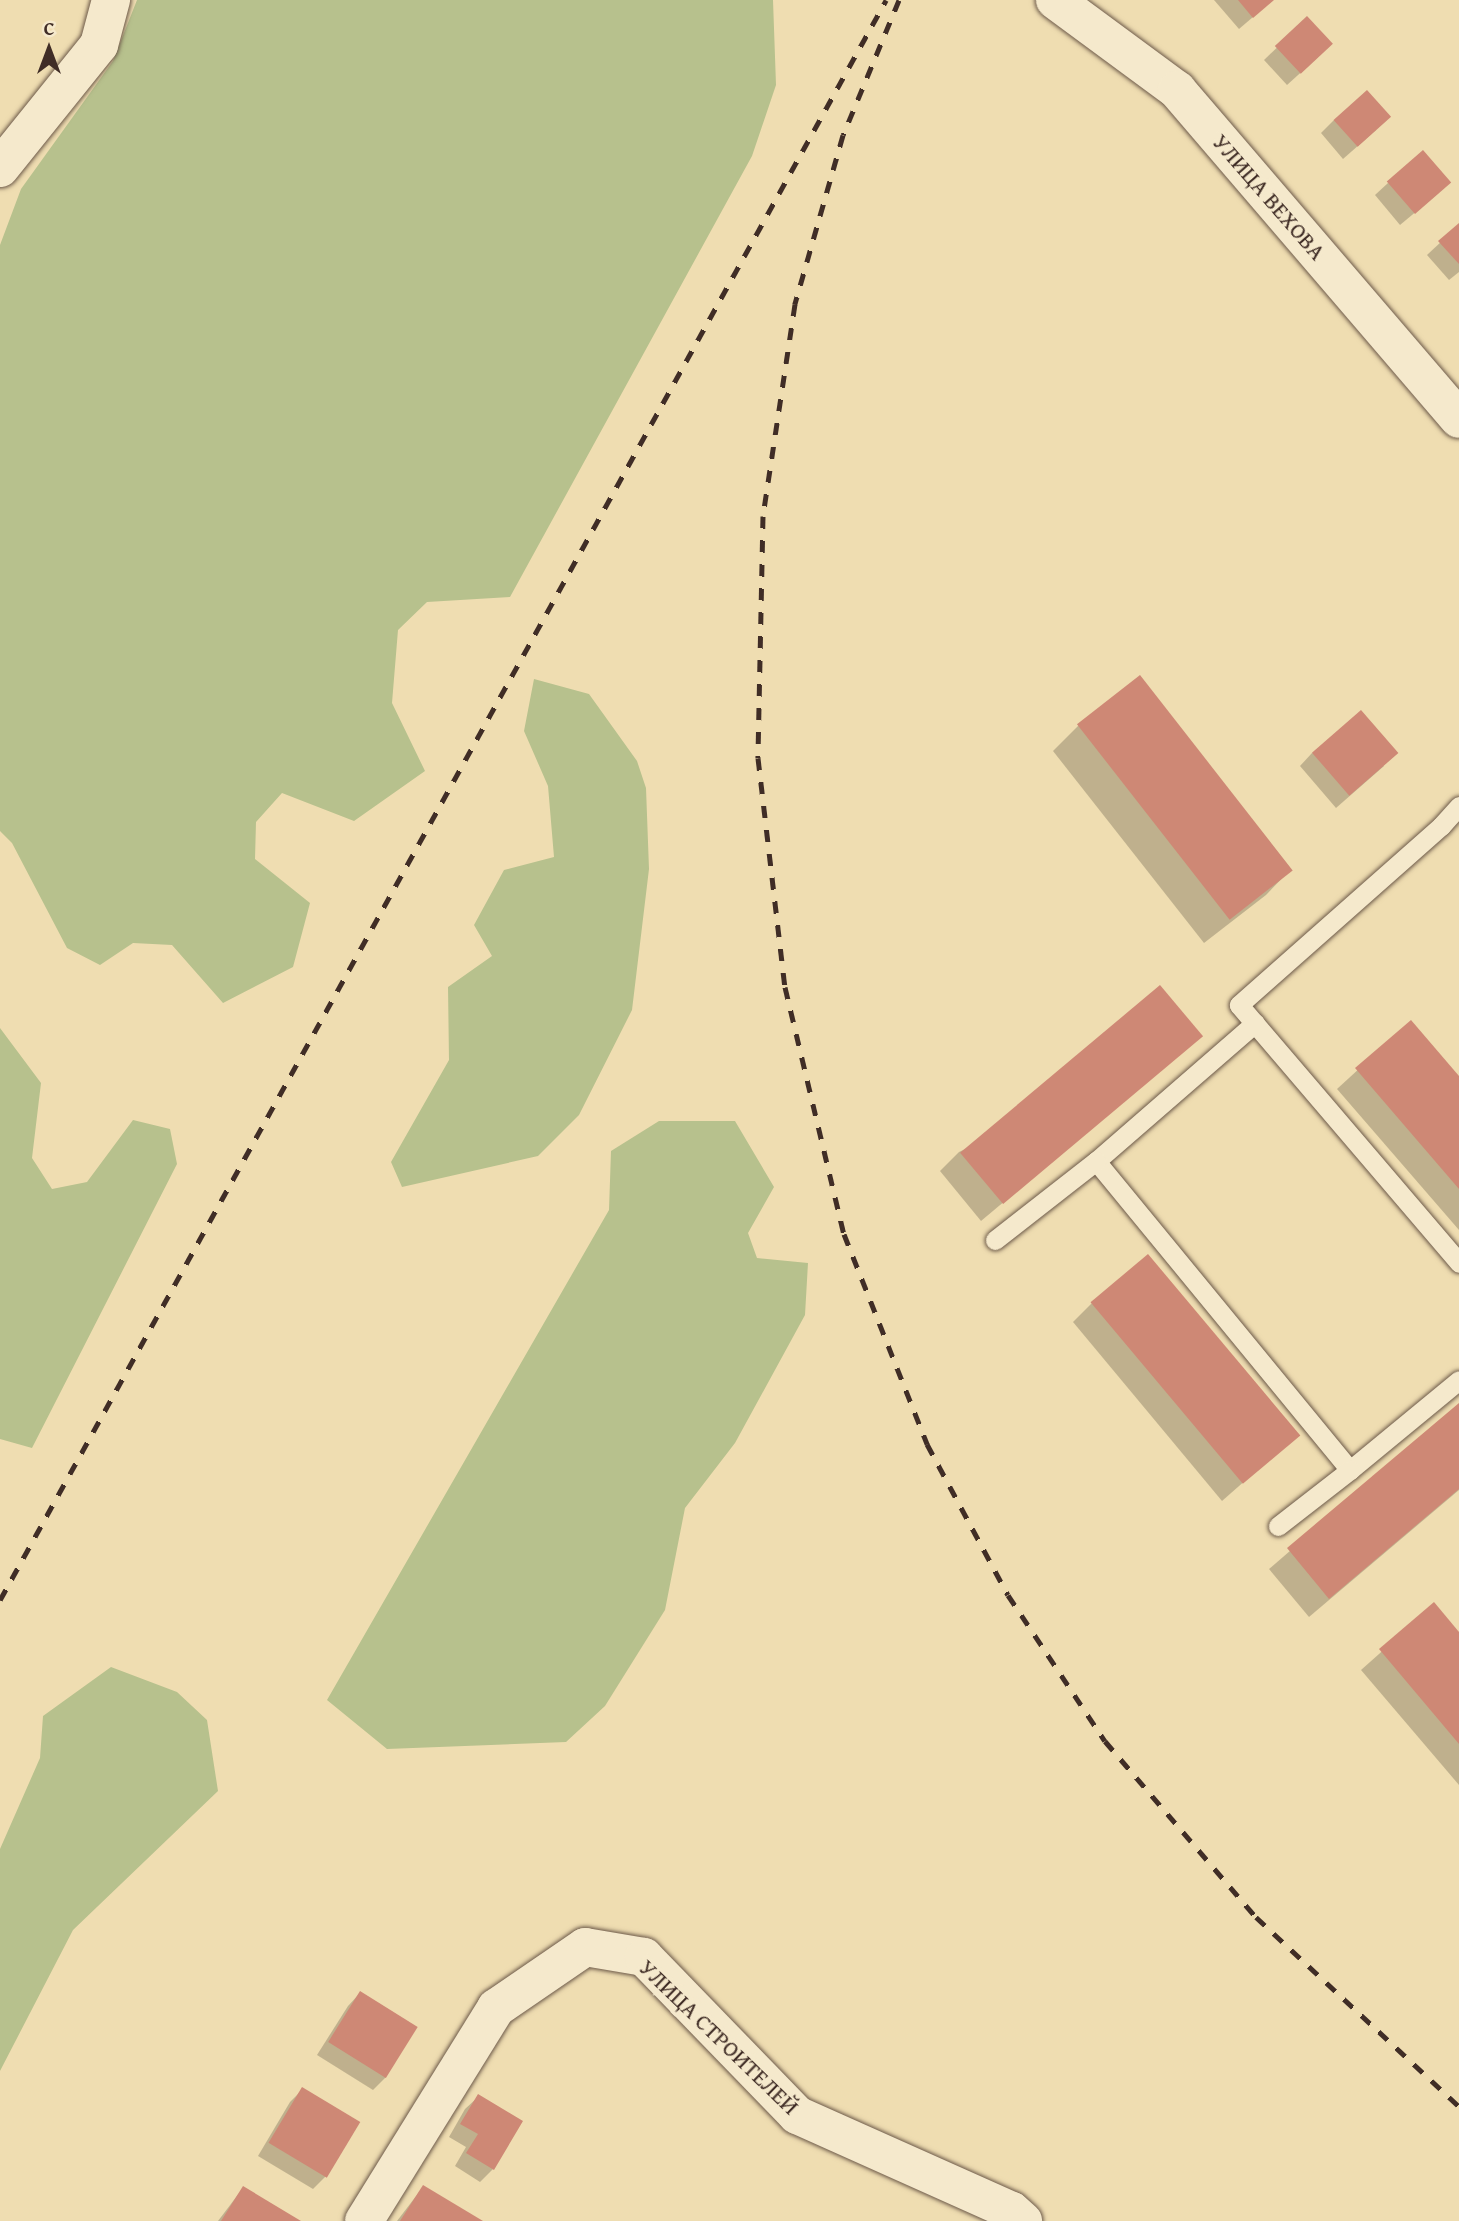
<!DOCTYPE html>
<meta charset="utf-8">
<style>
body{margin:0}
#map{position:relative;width:1459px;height:2221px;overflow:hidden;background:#efddb1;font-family:"Gentium Book Plus",serif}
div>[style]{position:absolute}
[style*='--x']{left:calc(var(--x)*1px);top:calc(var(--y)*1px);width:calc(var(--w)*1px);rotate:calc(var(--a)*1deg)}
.green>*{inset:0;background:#b7c18d}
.shadow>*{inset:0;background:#0003}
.building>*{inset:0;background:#ce8875;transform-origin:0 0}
.roads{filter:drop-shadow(0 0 2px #6c5949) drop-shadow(0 0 2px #6c5949)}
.lane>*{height:19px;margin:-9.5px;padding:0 9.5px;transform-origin:9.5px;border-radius:9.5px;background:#f5e9cc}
.street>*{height:38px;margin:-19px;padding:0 19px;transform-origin:19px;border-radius:19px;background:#f5e9cc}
.rail>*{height:5px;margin-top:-2.5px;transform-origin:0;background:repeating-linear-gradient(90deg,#402d26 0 12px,transparent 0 24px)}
span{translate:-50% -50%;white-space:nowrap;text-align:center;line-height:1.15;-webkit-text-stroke:7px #f5e9cc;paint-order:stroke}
.street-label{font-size:23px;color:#402d26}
.north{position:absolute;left:14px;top:14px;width:70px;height:70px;-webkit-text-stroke:5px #f5e9cc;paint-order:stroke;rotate:0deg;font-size:19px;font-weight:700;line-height:28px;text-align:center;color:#402d26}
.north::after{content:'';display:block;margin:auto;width:24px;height:32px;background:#402d26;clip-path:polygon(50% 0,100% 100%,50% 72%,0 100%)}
</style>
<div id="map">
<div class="green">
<i style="clip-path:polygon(137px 0,773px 0,776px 85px,752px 156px,510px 597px,427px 602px,398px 630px,392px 703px,425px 771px,354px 821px,282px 793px,256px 822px,255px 859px,310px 903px,293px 967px,223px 1003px,172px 945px,133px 943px,100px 965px,67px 948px,12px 843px,0 831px,0 245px,21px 189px,113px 61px)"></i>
<i style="clip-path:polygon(534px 679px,589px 694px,637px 761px,646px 788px,649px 869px,632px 1010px,579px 1115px,538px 1156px,402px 1187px,391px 1162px,449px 1060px,448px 987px,492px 956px,474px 925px,504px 870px,554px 857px,548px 786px,524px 731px)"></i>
<i style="clip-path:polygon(0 1028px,41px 1083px,32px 1158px,52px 1189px,87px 1182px,133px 1120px,170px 1129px,177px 1164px,32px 1448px,0 1439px)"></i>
<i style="clip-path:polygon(659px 1121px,735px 1121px,774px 1187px,748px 1233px,757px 1258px,808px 1263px,805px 1315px,735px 1443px,685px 1508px,665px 1610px,605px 1706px,566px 1742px,387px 1749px,327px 1700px,609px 1210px,611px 1151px)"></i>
<i style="clip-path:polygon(111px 1667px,177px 1692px,207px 1720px,218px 1791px,73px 1930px,0 2071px,0 1849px,40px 1758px,43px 1716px)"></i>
</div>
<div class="shadow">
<i style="clip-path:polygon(1214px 0,1273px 0,1239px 29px)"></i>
<i style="clip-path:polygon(1307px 19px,1318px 57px,1287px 85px,1264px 60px)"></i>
<i style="clip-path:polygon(1334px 120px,1376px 130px,1343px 159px,1321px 133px)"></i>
<i style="clip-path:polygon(1388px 183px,1436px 195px,1400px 225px,1375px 195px)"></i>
<i style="clip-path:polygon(1459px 225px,1459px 272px,1449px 280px,1427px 255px)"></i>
<i style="clip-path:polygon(1140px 678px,1291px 869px,1266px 895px,1204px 943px,1053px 751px,1078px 726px)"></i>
<i style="clip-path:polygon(1312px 753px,1384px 766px,1336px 808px,1300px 766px)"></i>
<i style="clip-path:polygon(1410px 1022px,1459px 1079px,1459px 1230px,1337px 1089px)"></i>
<i style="clip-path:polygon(1201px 1036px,981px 1221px,940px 1171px,959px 1152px)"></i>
<i style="clip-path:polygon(1092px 1303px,1297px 1435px,1222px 1501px,1073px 1322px)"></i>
<i style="clip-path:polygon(1459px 1405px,1459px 1490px,1309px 1617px,1269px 1569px)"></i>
<i style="clip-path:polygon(1434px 1605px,1459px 1634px,1459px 1785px,1361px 1670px)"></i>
<i style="clip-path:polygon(360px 1993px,386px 2077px,373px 2090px,317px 2055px,348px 2006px)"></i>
<i style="clip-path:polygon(303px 2089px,326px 2176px,313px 2189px,258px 2156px,290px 2102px)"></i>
<i style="clip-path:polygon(478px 2097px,493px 2169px,480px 2182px,455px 2166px,466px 2147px,449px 2137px,465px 2109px)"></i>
<i style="clip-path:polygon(423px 2187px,479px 2221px,397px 2221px)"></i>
<i style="clip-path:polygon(243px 2188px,296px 2221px,218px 2221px)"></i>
</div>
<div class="building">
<i style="clip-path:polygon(1238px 0,1274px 0,1253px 18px)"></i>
<i style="left:1307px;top:16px;width:38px;height:44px;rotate:47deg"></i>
<i style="left:1367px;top:90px;width:36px;height:45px;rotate:48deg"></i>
<i style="left:1423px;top:150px;width:43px;height:48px;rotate:49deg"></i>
<i style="clip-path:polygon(1459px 223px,1459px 264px,1438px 241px)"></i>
<i style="left:1140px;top:675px;width:248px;height:80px;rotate:52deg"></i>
<i style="left:1361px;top:710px;width:57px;height:65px;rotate:49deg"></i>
<i style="left:1160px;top:985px;width:67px;height:261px;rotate:50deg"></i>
<i style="clip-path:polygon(1411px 1020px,1459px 1076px,1459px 1189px,1355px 1068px)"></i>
<i style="left:1148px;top:1254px;width:237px;height:75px;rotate:50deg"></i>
<i style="clip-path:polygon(1459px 1403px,1459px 1489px,1329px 1599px,1287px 1548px)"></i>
<i style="clip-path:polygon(1434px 1602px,1459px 1632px,1459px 1744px,1379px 1649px)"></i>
<i style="left:360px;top:1991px;width:68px;height:60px;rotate:32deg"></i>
<i style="left:302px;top:2087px;width:68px;height:65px;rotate:31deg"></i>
<i style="clip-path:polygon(478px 2094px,523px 2121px,494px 2170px,466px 2153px,478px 2134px,460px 2124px)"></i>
<i style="clip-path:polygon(423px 2185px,483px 2221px,400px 2221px)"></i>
<i style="clip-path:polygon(243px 2186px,301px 2221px,221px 2221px)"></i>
</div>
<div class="roads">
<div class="lane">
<i style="--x:1459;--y:806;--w:27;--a:132"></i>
<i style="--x:1441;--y:826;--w:270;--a:138.5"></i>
<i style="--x:1239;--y:1005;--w:339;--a:49.5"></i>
<i style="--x:1255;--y:1023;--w:211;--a:139"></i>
<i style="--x:1096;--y:1161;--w:400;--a:50.6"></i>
<i style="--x:1350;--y:1470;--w:141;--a:-39.5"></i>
<i style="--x:995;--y:1240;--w:128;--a:-38"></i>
<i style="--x:1278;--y:1526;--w:91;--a:-37.9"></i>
</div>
<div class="street">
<i style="--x:1055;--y:0;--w:152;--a:36.4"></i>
<i style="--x:1177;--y:90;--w:433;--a:49.4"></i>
<i style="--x:0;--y:168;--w:158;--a:-51.2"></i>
<i style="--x:99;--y:45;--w:47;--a:-75.1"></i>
<i style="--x:364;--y:2221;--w:251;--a:-58.2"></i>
<i style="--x:496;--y:2008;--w:108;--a:-34.4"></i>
<i style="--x:585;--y:1947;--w:60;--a:9.6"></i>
<i style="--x:644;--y:1957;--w:220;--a:45.9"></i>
<i style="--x:797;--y:2115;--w:235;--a:24.1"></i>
<i style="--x:1012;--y:2211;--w:15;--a:42"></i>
</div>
</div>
<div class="rail">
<i style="--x:899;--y:0;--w:146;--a:112.5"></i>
<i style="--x:843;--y:135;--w:176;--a:105.9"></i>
<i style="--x:795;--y:304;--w:214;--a:98.6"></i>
<i style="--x:763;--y:516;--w:242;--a:91.2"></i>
<i style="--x:758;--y:758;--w:231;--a:83.3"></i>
<i style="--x:785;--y:987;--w:254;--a:76.6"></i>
<i style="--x:844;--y:1234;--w:226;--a:68.4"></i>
<i style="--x:927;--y:1444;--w:171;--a:61.8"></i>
<i style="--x:1008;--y:1595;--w:175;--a:56.4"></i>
<i style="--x:1105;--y:1741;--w:232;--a:49.4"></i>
<i style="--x:1256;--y:1917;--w:277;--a:43"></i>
<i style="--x:0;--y:1600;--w:1829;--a:-61.02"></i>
</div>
<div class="street-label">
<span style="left:1269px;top:197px;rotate:49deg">УЛИЦА ВЕХОВА</span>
<span style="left:719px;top:2037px;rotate:44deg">УЛИЦА СТРОИТЕЛЕЙ</span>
</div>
<div class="north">С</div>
</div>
